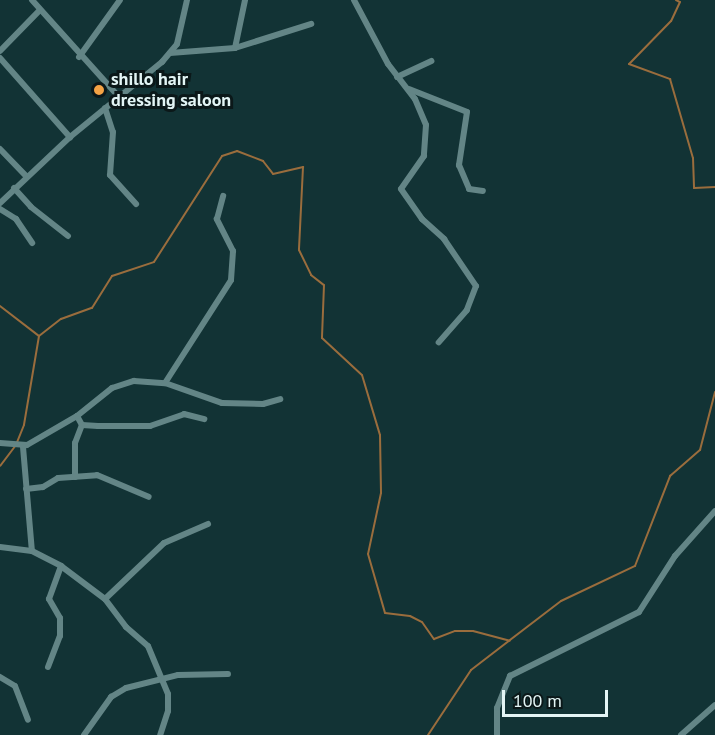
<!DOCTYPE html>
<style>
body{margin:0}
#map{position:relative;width:715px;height:735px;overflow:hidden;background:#123335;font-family:"PT Sans",sans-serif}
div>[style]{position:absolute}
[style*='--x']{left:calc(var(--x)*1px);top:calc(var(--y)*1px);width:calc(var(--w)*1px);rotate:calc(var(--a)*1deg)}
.stream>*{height:2px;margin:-1px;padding:0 1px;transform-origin:1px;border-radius:1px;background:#9a6d3d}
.street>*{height:6px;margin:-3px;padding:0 3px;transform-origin:3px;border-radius:3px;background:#638586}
.dots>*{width:16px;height:16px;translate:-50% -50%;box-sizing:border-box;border:3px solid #0b1819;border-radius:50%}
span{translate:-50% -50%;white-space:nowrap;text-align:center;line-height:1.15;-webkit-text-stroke:6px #0b1819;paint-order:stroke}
.poi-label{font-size:18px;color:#e3f5f5;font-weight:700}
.left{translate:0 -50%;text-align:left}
.scale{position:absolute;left:502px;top:690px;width:106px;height:27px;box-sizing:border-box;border:3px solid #e3f5f5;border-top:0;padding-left:8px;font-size:18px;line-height:21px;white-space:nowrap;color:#e3f5f5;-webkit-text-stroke:4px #0b1819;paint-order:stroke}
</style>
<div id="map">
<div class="stream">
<i style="--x:676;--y:0;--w:4;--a:27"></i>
<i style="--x:680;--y:2;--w:21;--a:115"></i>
<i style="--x:671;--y:21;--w:60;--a:134.3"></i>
<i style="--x:629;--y:64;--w:44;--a:20.1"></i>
<i style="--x:670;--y:79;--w:82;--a:73.8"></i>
<i style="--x:693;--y:158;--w:30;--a:88"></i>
<i style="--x:694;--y:188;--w:21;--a:-3"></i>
<i style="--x:0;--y:306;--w:49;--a:37.6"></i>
<i style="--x:39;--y:336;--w:90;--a:99.6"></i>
<i style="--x:24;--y:425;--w:22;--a:112"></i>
<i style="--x:16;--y:445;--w:26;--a:127"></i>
<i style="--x:39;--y:336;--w:28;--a:-38"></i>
<i style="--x:61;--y:319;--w:33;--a:-20"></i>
<i style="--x:92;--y:308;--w:38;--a:-58"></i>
<i style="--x:112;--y:276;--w:44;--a:-18.4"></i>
<i style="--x:154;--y:262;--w:126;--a:-57.3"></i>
<i style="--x:222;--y:156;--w:16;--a:-18"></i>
<i style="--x:237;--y:151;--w:28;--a:21"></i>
<i style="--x:263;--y:161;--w:16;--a:52"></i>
<i style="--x:273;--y:174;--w:31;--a:-13"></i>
<i style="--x:303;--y:167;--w:83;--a:92.8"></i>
<i style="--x:299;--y:250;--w:28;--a:64"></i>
<i style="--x:311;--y:275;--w:16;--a:38"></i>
<i style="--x:324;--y:285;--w:53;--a:92.2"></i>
<i style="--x:322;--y:338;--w:54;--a:42.8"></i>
<i style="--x:362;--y:375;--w:63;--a:73.3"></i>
<i style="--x:380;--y:435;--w:58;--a:89"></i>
<i style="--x:381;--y:493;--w:62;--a:102"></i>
<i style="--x:368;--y:554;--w:61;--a:73.9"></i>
<i style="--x:385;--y:613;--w:25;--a:7"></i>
<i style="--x:410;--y:616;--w:13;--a:27"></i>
<i style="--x:422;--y:622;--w:21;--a:55"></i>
<i style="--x:434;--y:639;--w:22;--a:-21"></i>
<i style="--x:455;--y:631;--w:18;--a:0"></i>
<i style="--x:473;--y:631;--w:38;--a:15"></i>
<i style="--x:428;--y:735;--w:78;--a:-56.5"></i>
<i style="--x:471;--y:670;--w:113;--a:-37.5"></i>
<i style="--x:561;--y:601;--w:82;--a:-25.3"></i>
<i style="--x:635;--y:566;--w:97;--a:-68.7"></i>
<i style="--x:670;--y:476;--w:40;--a:-41"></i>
<i style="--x:700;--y:450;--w:60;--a:-75.5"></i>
</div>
<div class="street">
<i style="--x:32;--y:0;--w:129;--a:48.1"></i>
<i style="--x:354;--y:0;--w:72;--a:62"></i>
<i style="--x:388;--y:64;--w:44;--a:52.4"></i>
<i style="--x:415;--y:99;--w:28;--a:67"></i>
<i style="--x:426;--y:125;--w:31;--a:94"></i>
<i style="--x:424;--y:156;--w:40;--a:124.9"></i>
<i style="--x:401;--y:189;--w:37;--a:55"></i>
<i style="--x:422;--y:219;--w:30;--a:42"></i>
<i style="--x:444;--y:239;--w:57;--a:55.8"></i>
<i style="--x:476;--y:286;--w:26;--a:111"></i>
<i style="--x:467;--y:310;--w:43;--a:131.2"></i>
<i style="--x:235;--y:48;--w:49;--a:-78.2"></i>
<i style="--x:0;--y:51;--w:57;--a:-45.7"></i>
<i style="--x:170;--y:53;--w:65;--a:-4.4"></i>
<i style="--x:235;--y:48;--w:80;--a:-17.5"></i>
<i style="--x:79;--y:57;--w:70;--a:-54.3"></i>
<i style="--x:0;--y:58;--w:106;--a:48.5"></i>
<i style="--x:397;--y:77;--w:38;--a:-25"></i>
<i style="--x:409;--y:89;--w:62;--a:21.6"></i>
<i style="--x:467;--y:112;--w:54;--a:98.6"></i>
<i style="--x:459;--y:165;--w:26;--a:67"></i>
<i style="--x:469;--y:189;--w:14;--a:8"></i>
<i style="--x:105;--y:108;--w:25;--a:72"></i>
<i style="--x:113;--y:132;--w:43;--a:94"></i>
<i style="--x:110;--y:175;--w:39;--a:48"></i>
<i style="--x:0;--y:149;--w:37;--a:46"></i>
<i style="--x:14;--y:188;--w:25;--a:48"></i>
<i style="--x:31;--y:207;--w:47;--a:38.1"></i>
<i style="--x:0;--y:203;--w:96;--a:-43.3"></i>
<i style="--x:70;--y:137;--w:119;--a:-39.2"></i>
<i style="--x:162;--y:62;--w:23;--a:-50"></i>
<i style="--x:177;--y:44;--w:45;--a:-77.2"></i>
<i style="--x:0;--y:209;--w:19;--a:32"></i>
<i style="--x:16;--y:219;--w:29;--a:56"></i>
<i style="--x:165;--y:383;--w:122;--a:-57.3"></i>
<i style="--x:231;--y:280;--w:29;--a:-86"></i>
<i style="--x:233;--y:251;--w:36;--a:-117"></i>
<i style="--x:217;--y:219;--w:24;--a:-75"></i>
<i style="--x:77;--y:416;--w:10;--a:61"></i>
<i style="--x:82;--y:425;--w:16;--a:4"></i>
<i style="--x:98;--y:426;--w:52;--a:0"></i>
<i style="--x:150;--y:426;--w:36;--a:-19"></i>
<i style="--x:184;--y:414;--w:21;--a:14"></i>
<i style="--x:0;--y:443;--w:27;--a:4"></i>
<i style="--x:27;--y:445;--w:58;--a:-30.1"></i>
<i style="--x:77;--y:416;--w:45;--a:-38.7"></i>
<i style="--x:112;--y:388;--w:23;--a:-18"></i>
<i style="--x:134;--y:381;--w:31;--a:4"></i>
<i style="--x:165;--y:383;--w:60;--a:19.3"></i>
<i style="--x:222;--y:403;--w:41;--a:1.4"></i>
<i style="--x:263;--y:404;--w:18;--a:-16"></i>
<i style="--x:23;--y:447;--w:104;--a:85.1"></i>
<i style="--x:75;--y:477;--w:34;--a:-90"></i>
<i style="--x:75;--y:443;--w:19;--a:-69"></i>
<i style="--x:26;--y:489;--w:17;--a:-7"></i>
<i style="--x:43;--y:487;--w:17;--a:-31"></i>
<i style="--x:58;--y:478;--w:39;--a:-4"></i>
<i style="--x:97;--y:475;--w:56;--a:22.9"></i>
<i style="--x:0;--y:547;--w:32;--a:7"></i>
<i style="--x:32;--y:551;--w:33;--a:27"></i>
<i style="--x:61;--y:566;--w:55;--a:36.9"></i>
<i style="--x:105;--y:599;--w:35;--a:53"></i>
<i style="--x:126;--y:627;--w:29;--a:41"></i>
<i style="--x:148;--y:646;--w:52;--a:67.4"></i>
<i style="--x:168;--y:694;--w:17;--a:90"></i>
<i style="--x:168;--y:711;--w:25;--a:108"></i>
<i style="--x:105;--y:599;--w:81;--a:-43.5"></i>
<i style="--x:164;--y:543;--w:48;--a:-23.4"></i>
<i style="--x:48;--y:667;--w:33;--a:-69"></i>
<i style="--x:60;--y:636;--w:18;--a:-90"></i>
<i style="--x:60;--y:618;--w:22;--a:-120"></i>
<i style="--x:49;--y:599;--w:35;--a:-70"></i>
<i style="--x:0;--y:677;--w:17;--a:31"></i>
<i style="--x:15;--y:686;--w:36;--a:69"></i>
<i style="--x:84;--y:735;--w:47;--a:-54.6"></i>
<i style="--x:111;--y:697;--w:17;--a:-31"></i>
<i style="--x:126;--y:688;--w:54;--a:-14"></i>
<i style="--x:178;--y:675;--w:50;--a:-1.1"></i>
<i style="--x:497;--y:735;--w:27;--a:-90"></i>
<i style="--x:497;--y:708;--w:35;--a:-68"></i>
<i style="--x:510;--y:676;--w:144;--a:-26.4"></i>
<i style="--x:639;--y:612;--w:67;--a:-57.3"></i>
<i style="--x:675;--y:556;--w:60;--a:-48.4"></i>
<i style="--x:681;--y:735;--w:45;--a:-41.4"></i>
</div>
<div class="dots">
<i style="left:99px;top:90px;background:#f4a345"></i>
</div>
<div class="poi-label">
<span class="left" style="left:111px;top:90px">shillo hair<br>dressing saloon</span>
</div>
<div class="scale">100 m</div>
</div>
